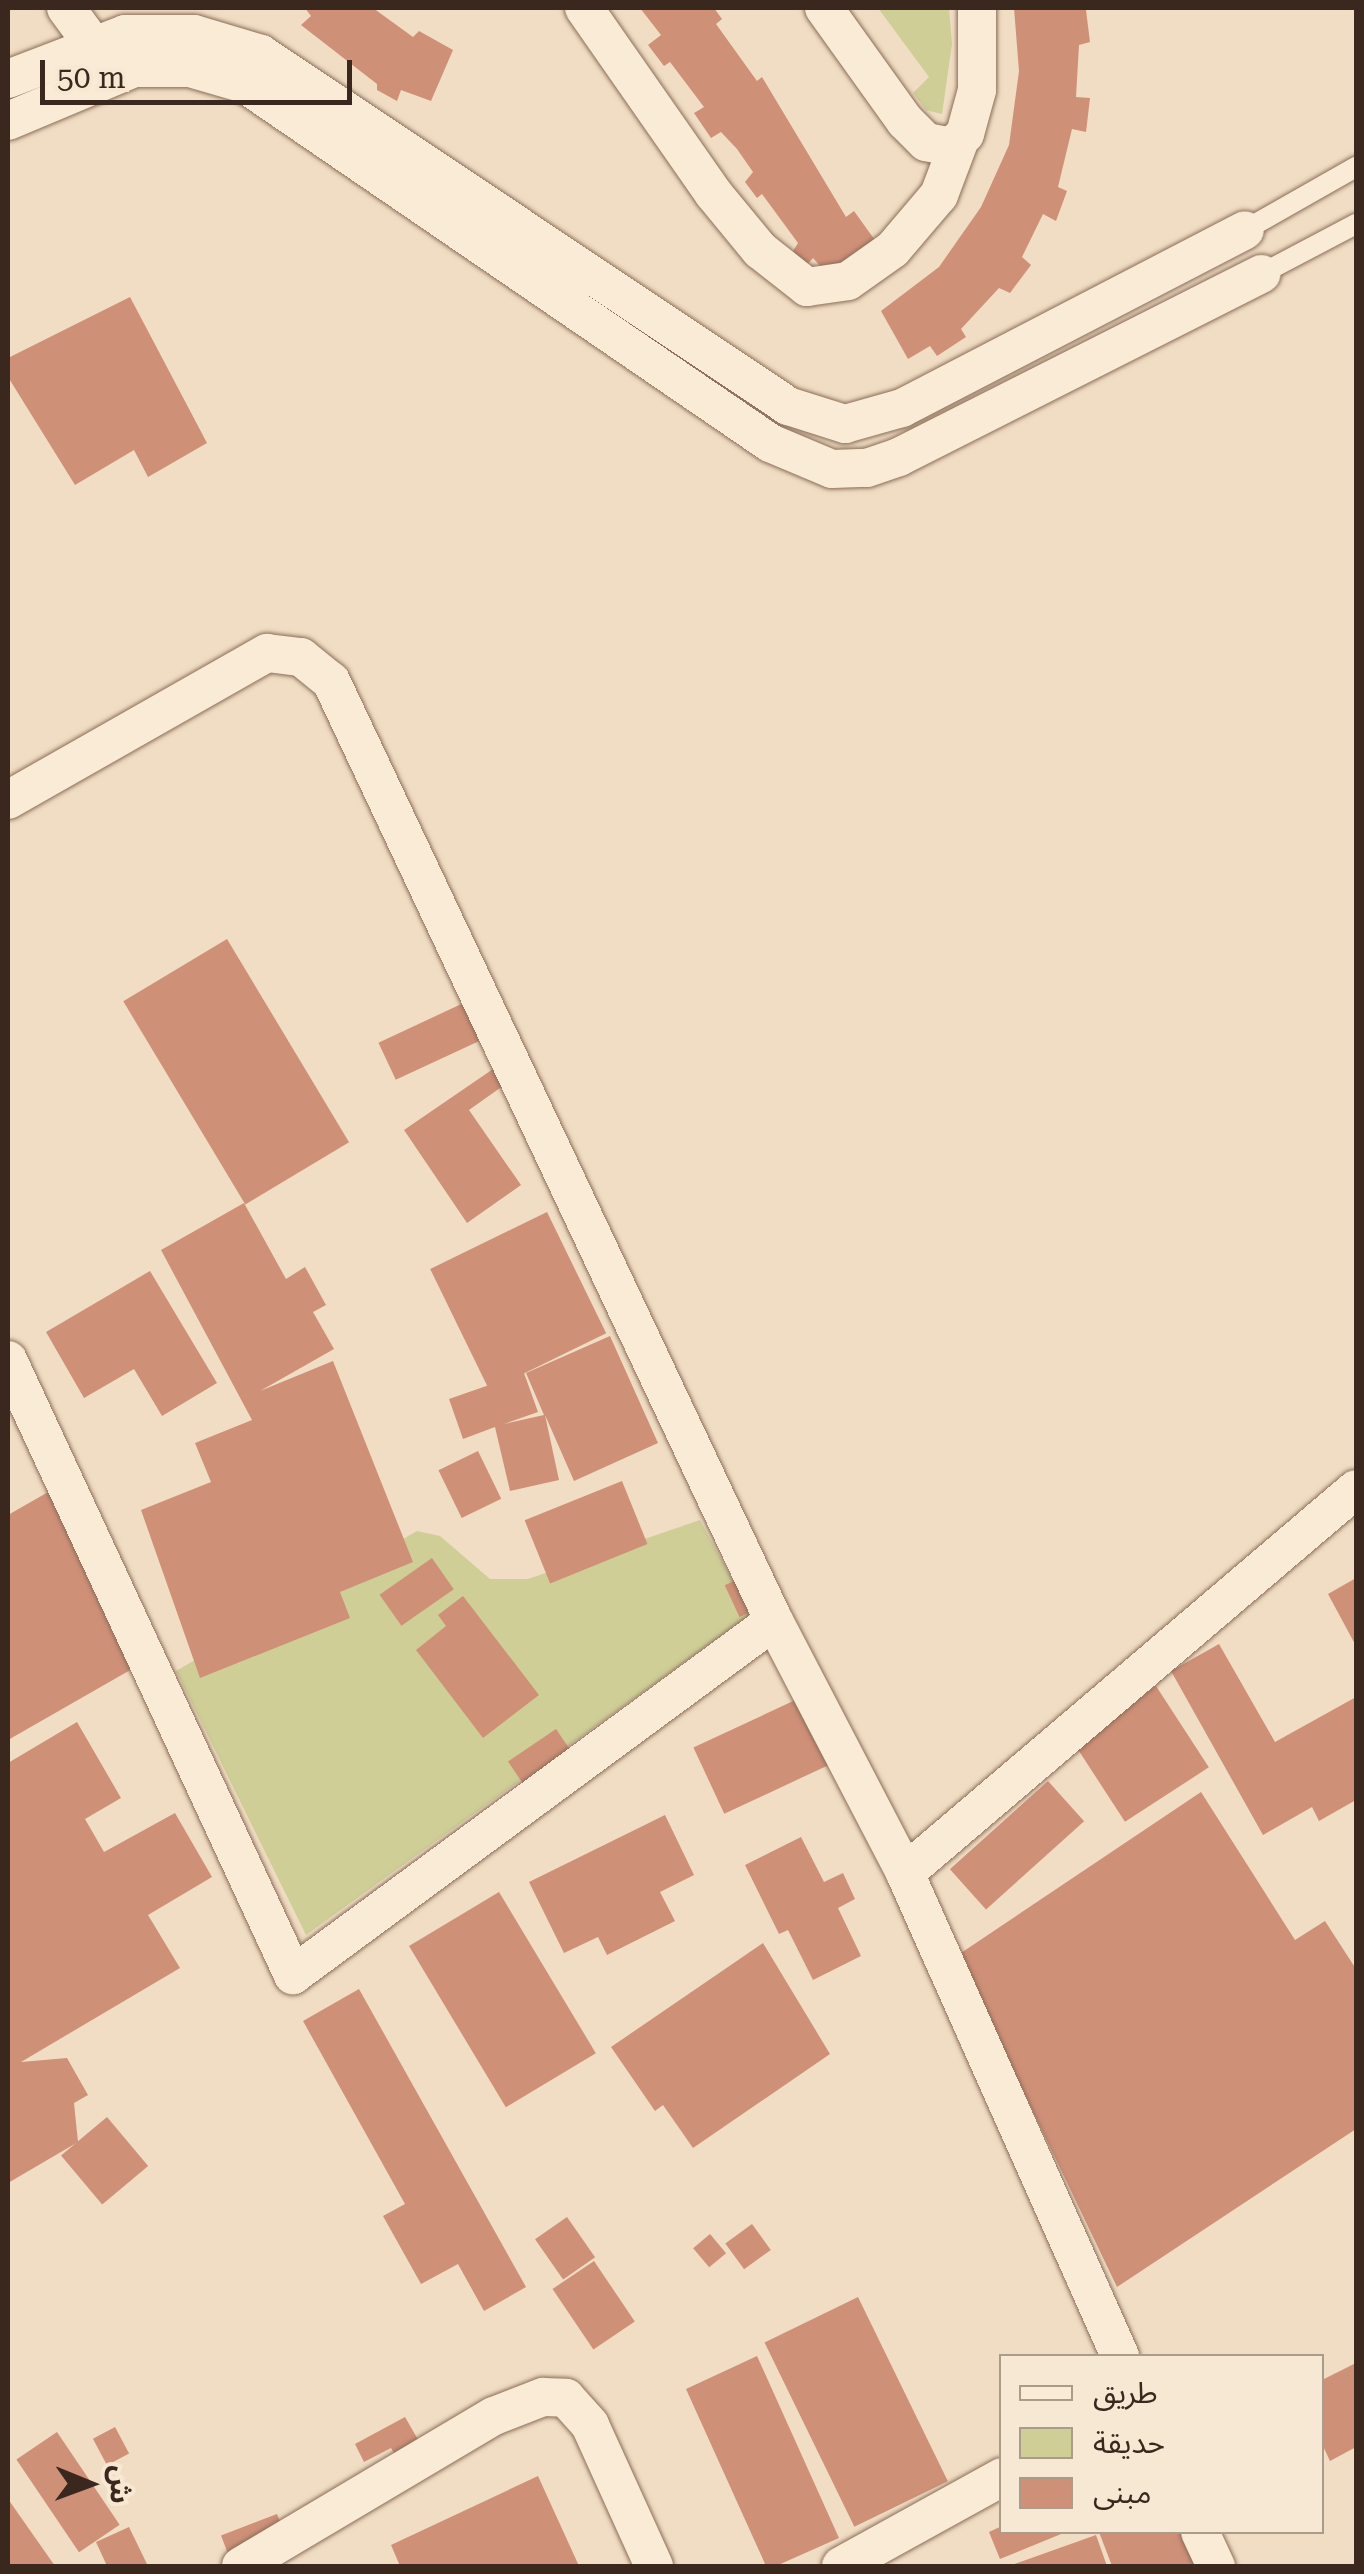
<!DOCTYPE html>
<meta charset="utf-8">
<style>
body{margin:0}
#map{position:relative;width:1364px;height:2574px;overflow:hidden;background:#f0ddc3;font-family:"Roboto Serif","Noto Sans Arabic",serif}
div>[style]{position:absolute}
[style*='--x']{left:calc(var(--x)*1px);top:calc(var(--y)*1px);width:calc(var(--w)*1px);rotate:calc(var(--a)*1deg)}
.green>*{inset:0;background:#cfce97}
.building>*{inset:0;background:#cf9078;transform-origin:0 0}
.roads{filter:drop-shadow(0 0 2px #8b6d59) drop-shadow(0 0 2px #8b6d59)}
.service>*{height:20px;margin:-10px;padding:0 10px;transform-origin:10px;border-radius:10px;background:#faebd7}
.minor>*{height:38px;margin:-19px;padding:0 19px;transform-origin:19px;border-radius:19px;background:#faebd7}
span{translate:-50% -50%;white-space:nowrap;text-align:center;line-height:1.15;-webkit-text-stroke:9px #f7e8d3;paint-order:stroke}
.frame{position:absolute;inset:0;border:10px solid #3a281e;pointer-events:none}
.legend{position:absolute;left:999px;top:2354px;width:325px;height:180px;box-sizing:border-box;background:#f7e8d3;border:2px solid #ab9b8b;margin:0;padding:12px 18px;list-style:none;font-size:30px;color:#3a281e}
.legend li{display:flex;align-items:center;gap:20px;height:50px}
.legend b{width:50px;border:2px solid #ab9b8b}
.north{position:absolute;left:40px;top:2434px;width:100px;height:100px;-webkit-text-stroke:8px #f7e8d3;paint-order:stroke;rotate:91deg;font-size:28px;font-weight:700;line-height:40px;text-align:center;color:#3a281e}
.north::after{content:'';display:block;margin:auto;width:35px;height:45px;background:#3a281e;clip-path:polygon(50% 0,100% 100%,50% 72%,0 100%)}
.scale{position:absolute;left:40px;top:60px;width:312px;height:45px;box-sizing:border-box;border:5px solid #3a281e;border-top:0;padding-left:12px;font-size:30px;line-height:35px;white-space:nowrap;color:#3a281e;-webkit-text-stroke:8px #f7e8d3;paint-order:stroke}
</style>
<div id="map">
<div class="green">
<i style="clip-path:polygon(878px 8px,949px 8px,952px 44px,942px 114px,926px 110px,913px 93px,929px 77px)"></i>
<i style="clip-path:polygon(700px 1520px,751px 1614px,306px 1935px,176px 1671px,417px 1531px,440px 1536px,490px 1579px,528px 1579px)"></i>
</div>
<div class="building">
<i style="clip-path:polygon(305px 8px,373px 8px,413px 37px,419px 31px,453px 50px,431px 101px,401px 90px,397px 101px,377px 90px,377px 84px,301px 25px,311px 16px)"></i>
<i style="clip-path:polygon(640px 8px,714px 8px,722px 19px,716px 24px,757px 81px,762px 77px,846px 217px,854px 211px,877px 243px,831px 278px,813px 258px,805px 267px,793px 251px,798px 243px,762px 194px,757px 198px,745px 182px,753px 172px,737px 149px,721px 132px,711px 138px,694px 113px,704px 107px,670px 62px,664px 66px,648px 45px,661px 35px)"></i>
<i style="clip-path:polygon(1014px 8px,1086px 10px,1090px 42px,1079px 45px,1076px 97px,1090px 98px,1086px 132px,1072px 129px,1058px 187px,1067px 191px,1056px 221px,1043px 214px,1022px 257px,1031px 265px,1010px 293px,999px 288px,961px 329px,966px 337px,937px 356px,930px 346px,908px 359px,881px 311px,939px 267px,981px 207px,1009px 145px,1019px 71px)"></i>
<i style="clip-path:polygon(130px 297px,207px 443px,148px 477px,134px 450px,75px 485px,8px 377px,8px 358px)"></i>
<i style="left:227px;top:939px;width:237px;height:121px;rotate:59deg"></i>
<i style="left:470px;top:1000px;width:41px;height:101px;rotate:65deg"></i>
<i style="clip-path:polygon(496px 1067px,507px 1083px,469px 1110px,521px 1185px,467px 1223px,404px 1130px)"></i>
<i style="clip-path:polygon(244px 1203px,286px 1279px,305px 1267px,326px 1305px,313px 1312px,334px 1349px,260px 1391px,333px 1361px,413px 1562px,340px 1592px,350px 1618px,200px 1678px,141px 1510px,211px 1482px,195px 1443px,252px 1420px,161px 1250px)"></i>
<i style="left:547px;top:1212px;width:135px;height:130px;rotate:64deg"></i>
<i style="clip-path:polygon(150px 1271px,217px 1383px,162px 1416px,134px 1369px,84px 1398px,46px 1332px)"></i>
<i style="clip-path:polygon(610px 1336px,658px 1443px,574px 1481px,545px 1415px,559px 1480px,510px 1491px,495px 1427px,463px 1439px,449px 1399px,524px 1373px,538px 1412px,504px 1424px,544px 1415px,526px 1373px)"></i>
<i style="left:478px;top:1451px;width:53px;height:44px;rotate:64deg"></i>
<i style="left:622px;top:1481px;width:68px;height:105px;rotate:68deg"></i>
<i style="clip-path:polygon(50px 1491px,146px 1661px,8px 1740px,8px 1515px)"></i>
<i style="left:432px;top:1558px;width:38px;height:64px;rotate:55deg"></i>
<i style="left:751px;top:1573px;width:35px;height:29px;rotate:65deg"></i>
<i style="clip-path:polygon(1356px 1578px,1356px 1646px,1328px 1594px)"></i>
<i style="clip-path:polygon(463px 1596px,539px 1695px,483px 1738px,416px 1650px,446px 1626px,438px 1615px)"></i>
<i style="clip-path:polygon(1219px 1644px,1275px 1742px,1356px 1697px,1356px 1800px,1319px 1821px,1312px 1807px,1263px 1835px,1171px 1671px)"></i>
<i style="left:1156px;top:1686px;width:97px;height:100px;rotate:57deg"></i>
<i style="left:804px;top:1696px;width:73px;height:122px;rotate:65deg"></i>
<i style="clip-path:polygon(77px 1722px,121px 1798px,85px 1819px,104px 1852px,175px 1813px,212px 1877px,148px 1915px,180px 1968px,21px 2062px,67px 2058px,88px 2095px,74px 2103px,78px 2142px,8px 2183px,8px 1763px)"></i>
<i style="left:556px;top:1729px;width:36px;height:58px;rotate:56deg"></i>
<i style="left:1048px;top:1781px;width:54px;height:132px;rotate:48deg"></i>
<i style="clip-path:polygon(1201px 1792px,1295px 1940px,1325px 1921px,1356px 1969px,1356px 2129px,1117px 2287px,958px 1955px)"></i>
<i style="clip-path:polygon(665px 1815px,694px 1875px,660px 1892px,675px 1921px,607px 1955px,598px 1937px,564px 1953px,529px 1882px)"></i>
<i style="clip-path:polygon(801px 1837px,824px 1882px,843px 1873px,855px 1899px,838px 1908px,861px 1956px,813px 1980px,788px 1930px,779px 1934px,745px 1865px)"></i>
<i style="left:499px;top:1892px;width:188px;height:105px;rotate:59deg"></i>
<i style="clip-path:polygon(763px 1943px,830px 2054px,693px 2148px,663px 2105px,655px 2111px,611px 2047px)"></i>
<i style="clip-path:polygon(359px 1989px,526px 2287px,484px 2311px,458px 2264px,421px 2284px,383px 2216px,405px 2204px,303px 2021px)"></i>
<i style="left:107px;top:2117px;width:64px;height:60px;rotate:50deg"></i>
<i style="left:567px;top:2217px;width:49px;height:39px;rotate:55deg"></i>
<i style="left:752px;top:2224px;width:32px;height:33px;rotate:54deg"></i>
<i style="left:710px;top:2234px;width:25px;height:22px;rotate:50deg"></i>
<i style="left:594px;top:2261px;width:73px;height:50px;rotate:56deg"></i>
<i style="left:858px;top:2297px;width:205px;height:104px;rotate:64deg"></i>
<i style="clip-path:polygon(757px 2356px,839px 2538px,776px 2566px,766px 2566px,686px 2389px)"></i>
<i style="clip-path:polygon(1356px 2363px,1356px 2447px,1330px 2461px,1322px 2444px,1322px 2380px)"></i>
<i style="clip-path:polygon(405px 2417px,424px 2450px,400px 2463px,391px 2448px,364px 2462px,355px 2444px)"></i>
<i style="left:115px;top:2427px;width:30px;height:25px;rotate:62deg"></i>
<i style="left:57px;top:2432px;width:112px;height:49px;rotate:56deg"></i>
<i style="clip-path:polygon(538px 2476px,579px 2566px,400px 2566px,391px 2545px)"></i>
<i style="clip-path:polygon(8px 2499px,55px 2566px,8px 2566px)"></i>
<i style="left:277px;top:2514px;width:33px;height:60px;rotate:69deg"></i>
<i style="clip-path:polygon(1002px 2526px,1002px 2532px,1066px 2532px,1000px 2559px,989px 2532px)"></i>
<i style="clip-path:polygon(129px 2527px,147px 2564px,107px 2566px,96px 2542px)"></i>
<i style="clip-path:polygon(1099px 2532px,1182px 2532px,1195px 2566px,1112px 2566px)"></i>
<i style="clip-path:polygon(1096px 2535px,1107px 2566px,1009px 2566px)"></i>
</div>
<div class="roads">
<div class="service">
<i style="--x:1245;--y:230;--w:128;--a:-29.6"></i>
<i style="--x:1261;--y:274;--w:107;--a:-27.8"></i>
</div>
<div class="minor">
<i style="--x:66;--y:8;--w:42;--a:53.7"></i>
<i style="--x:584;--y:8;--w:226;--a:55.1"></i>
<i style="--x:713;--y:193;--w:74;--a:50.5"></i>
<i style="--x:760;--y:250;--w:60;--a:38.2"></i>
<i style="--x:807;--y:287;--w:41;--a:-8.3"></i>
<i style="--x:848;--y:281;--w:55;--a:-35.4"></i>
<i style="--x:893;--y:249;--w:71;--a:-49.6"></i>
<i style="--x:939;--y:195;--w:57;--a:-69.3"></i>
<i style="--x:824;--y:8;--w:139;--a:54.4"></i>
<i style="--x:905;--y:121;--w:30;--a:45"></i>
<i style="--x:926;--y:142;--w:25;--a:11"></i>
<i style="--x:951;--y:147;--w:19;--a:-43"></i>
<i style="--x:965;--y:134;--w:46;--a:-74.7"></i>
<i style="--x:977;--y:90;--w:82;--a:-90"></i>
<i style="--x:8;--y:79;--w:125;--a:-21"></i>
<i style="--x:125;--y:34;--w:69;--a:0"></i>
<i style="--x:194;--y:34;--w:70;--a:16.6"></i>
<i style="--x:261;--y:54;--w:634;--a:33.74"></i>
<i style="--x:788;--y:406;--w:60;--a:17.5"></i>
<i style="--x:845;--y:424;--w:59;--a:-15.7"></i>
<i style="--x:902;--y:408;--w:386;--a:-27.4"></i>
<i style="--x:8;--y:121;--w:137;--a:-22.8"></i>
<i style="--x:134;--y:68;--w:56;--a:0"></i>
<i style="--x:190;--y:68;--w:57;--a:16.2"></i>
<i style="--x:245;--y:84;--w:636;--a:34.36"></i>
<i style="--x:770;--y:443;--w:67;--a:22.8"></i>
<i style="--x:832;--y:469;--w:35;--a:-2"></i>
<i style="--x:867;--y:468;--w:34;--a:-19"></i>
<i style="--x:899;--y:457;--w:406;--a:-26.8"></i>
<i style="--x:8;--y:800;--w:298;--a:-29.6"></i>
<i style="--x:267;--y:653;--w:34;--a:7"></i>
<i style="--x:301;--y:657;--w:38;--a:39"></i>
<i style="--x:331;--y:681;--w:1039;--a:64.77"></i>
<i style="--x:774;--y:1621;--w:284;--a:62.5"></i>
<i style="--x:905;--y:1873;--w:529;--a:66"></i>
<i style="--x:8;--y:1360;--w:678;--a:65.14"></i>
<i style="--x:293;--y:1975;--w:597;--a:-36.35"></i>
<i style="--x:905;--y:1873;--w:592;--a:-40.41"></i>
<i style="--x:1200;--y:2532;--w:38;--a:65"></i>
<i style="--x:241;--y:2566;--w:294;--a:-30.7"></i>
<i style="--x:494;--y:2416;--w:53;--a:-21.2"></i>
<i style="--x:543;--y:2397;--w:23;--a:2"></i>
<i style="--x:566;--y:2398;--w:36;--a:48"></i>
<i style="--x:590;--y:2425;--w:155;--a:65.6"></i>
<i style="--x:841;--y:2566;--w:184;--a:-28.9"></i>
</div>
</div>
<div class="frame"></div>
<ul class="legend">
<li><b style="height:12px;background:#faebd7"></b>طريق</li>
<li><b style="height:28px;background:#cfce97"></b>حديقة</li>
<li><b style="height:28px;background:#cf9078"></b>مبنى</li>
</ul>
<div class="north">ش</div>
<div class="scale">50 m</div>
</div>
